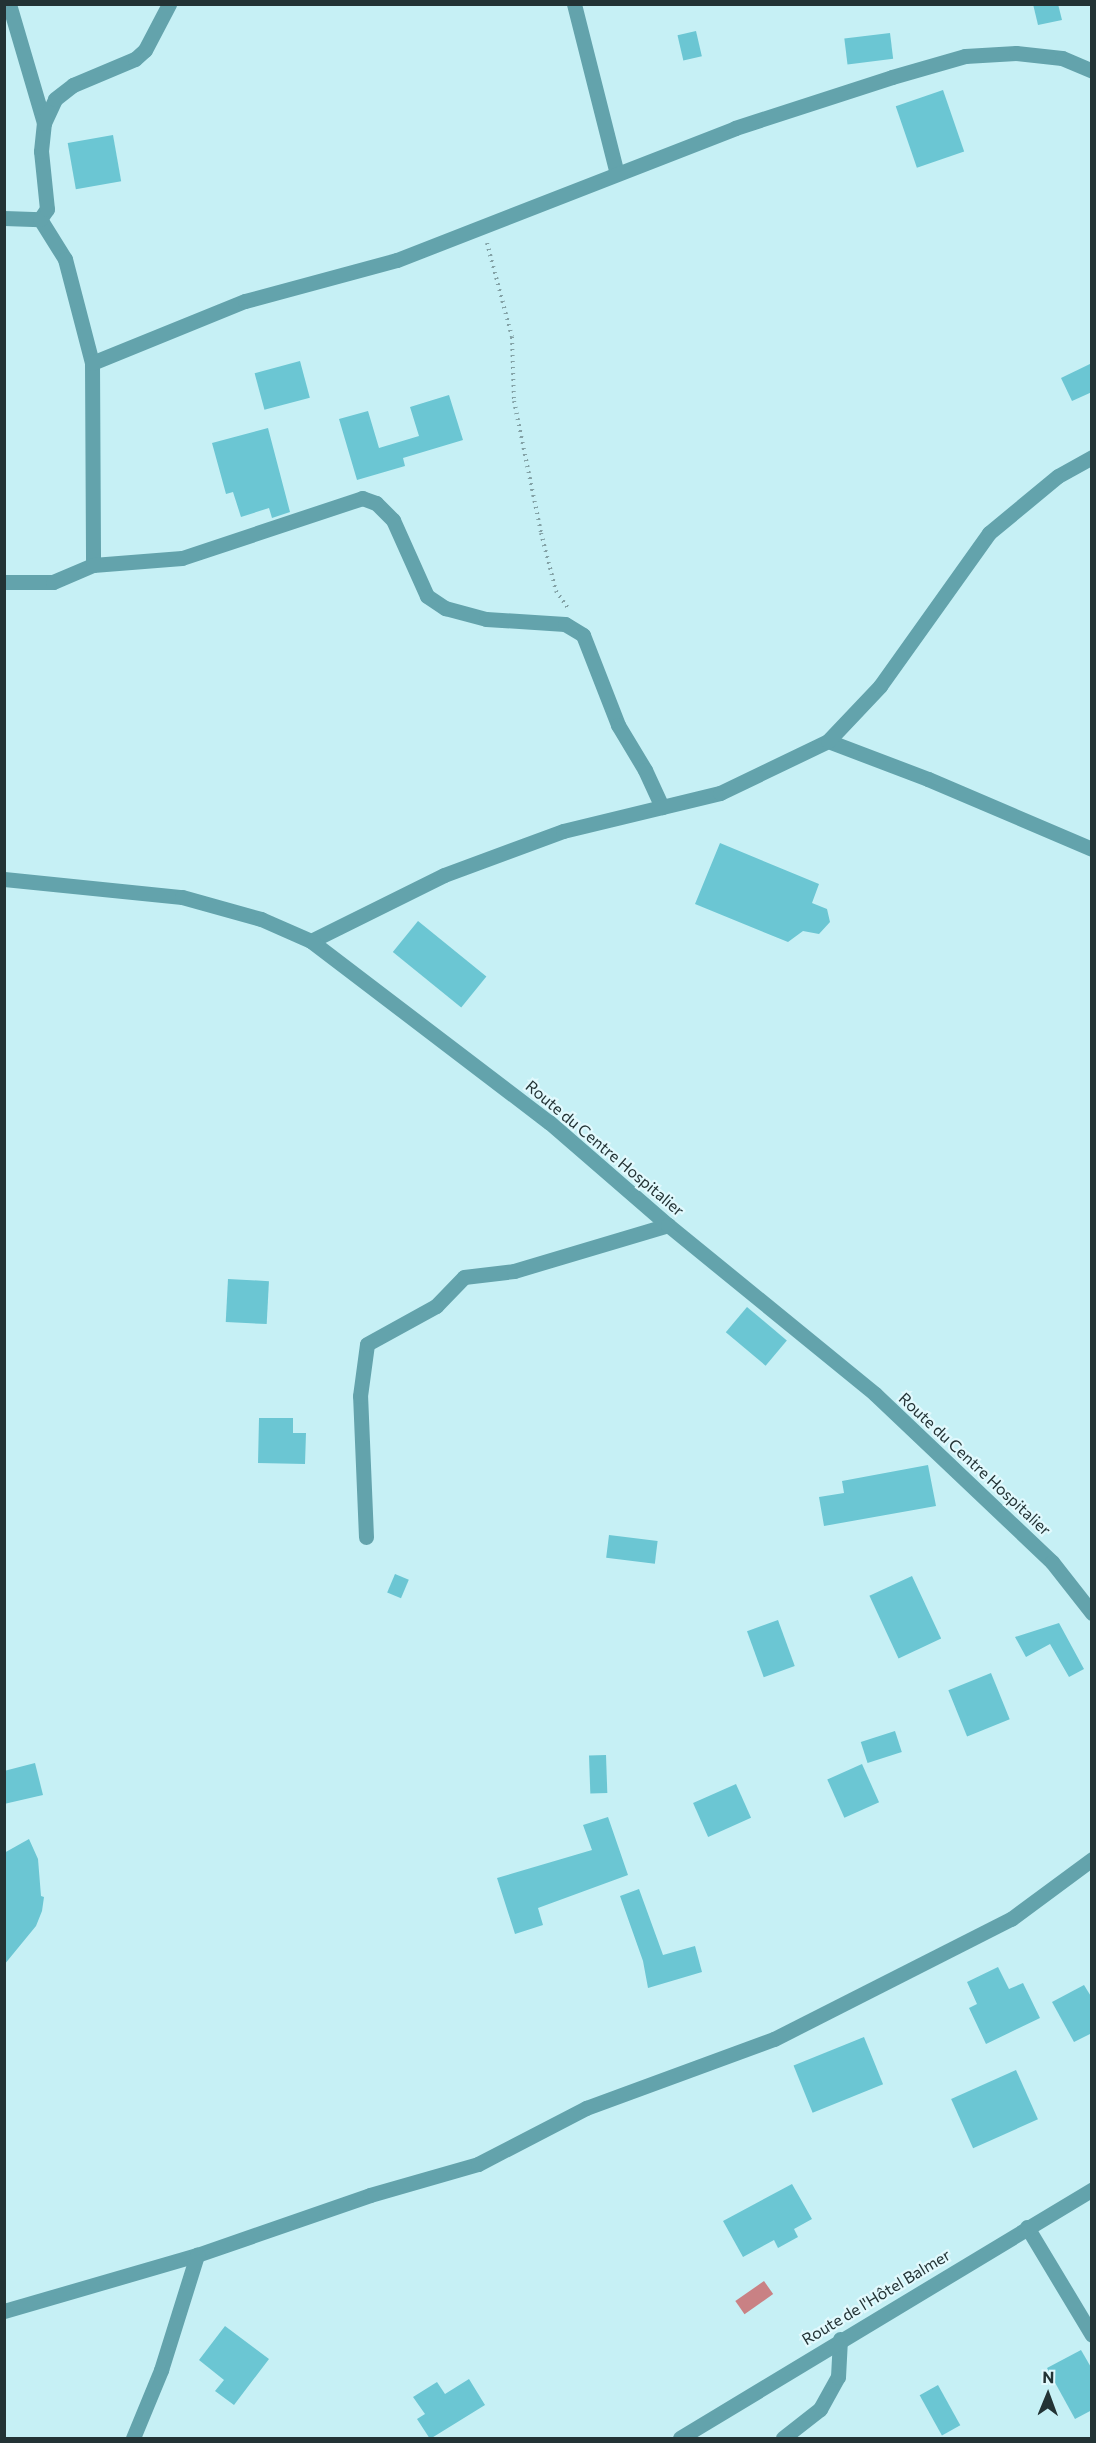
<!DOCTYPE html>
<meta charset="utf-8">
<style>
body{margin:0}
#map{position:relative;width:1096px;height:2443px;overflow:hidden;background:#c6f0f5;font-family:Commissioner,sans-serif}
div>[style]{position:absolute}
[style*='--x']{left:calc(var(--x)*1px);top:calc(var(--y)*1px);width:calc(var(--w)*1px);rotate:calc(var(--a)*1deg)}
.water>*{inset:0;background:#c98184;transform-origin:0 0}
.building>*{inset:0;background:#6bc6d3;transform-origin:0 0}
.path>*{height:4px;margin-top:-2px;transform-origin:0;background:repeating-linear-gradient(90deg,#83a2a6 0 1.5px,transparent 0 6px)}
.minor>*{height:15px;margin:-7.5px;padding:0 7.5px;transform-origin:7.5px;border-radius:7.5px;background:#63a3ac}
.tertiary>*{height:15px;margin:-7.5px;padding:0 7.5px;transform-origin:7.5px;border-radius:7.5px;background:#63a3ac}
span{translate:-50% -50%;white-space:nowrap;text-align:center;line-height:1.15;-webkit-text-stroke:4.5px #e1f9fd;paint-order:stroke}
.street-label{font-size:16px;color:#233335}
.frame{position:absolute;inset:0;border:6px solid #233335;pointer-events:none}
.north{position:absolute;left:1018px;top:2365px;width:60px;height:60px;-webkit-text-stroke:4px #e1f9fd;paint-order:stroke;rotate:1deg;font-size:16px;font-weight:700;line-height:24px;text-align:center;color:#233335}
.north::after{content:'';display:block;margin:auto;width:21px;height:27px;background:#233335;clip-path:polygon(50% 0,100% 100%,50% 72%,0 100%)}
</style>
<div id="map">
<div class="water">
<i style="left:764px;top:2281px;width:16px;height:35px;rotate:55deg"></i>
</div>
<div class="building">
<i style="clip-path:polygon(1033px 4px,1058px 4px,1062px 20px,1038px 25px)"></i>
<i style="left:696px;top:31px;width:26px;height:19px;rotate:77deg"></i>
<i style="left:890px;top:33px;width:26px;height:46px;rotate:83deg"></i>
<i style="left:943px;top:90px;width:65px;height:50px;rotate:71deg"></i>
<i style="left:113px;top:135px;width:47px;height:46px;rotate:80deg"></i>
<i style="left:300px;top:361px;width:38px;height:47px;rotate:75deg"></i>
<i style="clip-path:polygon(1092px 363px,1092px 392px,1072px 401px,1061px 378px)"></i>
<i style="clip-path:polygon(449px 395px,463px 440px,403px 458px,405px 466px,357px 480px,339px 419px,368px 411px,379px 448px,419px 436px,410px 407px)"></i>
<i style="clip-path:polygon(268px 428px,290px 512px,272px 518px,269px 508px,241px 517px,233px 492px,226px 494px,212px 443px)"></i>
<i style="clip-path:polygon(720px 843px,819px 884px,812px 903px,827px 909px,830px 922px,819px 934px,803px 931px,788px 942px,695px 904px)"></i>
<i style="left:418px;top:921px;width:88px;height:40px;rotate:39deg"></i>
<i style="left:228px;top:1279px;width:41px;height:43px;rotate:3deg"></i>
<i style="left:747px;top:1307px;width:52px;height:33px;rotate:40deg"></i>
<i style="clip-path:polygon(259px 1418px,293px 1418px,293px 1433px,306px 1433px,305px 1464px,258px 1463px)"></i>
<i style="clip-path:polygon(928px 1465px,936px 1506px,824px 1526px,819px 1497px,844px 1493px,842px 1481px)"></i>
<i style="left:609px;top:1535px;width:49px;height:23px;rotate:7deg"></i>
<i style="left:395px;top:1574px;width:15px;height:20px;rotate:23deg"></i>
<i style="left:912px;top:1576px;width:69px;height:47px;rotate:65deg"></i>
<i style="left:778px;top:1620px;width:49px;height:33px;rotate:70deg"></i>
<i style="clip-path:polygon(1059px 1623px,1084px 1669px,1069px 1677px,1050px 1644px,1026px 1657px,1015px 1637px)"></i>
<i style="left:991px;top:1673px;width:50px;height:46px;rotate:68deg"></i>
<i style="left:895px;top:1731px;width:22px;height:36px;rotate:72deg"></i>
<i style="left:606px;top:1755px;width:38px;height:17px;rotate:88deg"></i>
<i style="clip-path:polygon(35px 1763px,43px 1795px,4px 1804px,4px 1771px)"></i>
<i style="left:862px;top:1764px;width:42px;height:38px;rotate:66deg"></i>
<i style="left:736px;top:1784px;width:37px;height:47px;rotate:66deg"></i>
<i style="clip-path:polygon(608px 1817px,628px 1875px,538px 1908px,543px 1925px,515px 1934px,497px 1878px,592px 1850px,583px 1825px)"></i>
<i style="clip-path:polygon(29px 1839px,38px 1859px,41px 1896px,44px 1897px,42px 1911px,36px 1926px,4px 1965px,4px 1853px)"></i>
<i style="clip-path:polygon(639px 1889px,663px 1955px,695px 1946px,702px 1972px,648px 1988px,643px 1961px,620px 1896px)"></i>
<i style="clip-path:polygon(998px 1967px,1009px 1989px,1023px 1983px,1040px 2018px,986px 2044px,969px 2008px,977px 2004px,967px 1982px)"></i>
<i style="clip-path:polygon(1084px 1985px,1092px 1998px,1092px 2033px,1074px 2042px,1052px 2002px)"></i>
<i style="left:864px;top:2037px;width:51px;height:76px;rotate:68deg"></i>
<i style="left:1016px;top:2070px;width:54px;height:71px;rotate:66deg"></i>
<i style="clip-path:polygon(792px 2184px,812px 2219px,794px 2229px,798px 2237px,778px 2248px,774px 2240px,743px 2257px,723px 2221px)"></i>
<i style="clip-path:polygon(225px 2326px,269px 2359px,234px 2405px,215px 2391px,224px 2380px,199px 2360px)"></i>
<i style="clip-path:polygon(1081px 2350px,1092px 2369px,1092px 2410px,1075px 2419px,1047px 2368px)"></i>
<i style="clip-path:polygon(469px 2379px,485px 2405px,430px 2439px,417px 2419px,425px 2414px,413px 2397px,437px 2382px,445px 2394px)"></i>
<i style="left:938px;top:2385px;width:46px;height:21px;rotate:61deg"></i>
</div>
<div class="path">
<i style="--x:487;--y:243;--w:97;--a:75.1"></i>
<i style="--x:512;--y:337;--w:64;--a:88.2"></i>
<i style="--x:514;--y:401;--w:135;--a:78.4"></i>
<i style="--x:541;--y:533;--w:60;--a:75.5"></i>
<i style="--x:556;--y:591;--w:21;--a:55"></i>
</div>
<div class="minor">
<i style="--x:9;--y:4;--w:124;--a:73.6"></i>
<i style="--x:574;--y:4;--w:175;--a:75.8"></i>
<i style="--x:4;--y:218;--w:36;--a:2"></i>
<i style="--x:40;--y:219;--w:47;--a:58"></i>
<i style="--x:65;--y:259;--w:107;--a:75.4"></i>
<i style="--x:92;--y:363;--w:202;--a:89.7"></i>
<i style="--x:40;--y:219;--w:12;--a:-55"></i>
<i style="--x:47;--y:209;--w:58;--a:-95.9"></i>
<i style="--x:41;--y:151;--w:28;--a:-84"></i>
<i style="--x:44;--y:123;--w:26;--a:-65"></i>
<i style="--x:55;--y:99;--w:23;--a:-38"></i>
<i style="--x:73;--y:85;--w:67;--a:-22.8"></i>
<i style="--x:135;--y:59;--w:13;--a:-42"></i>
<i style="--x:145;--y:50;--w:52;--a:-62.4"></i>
<i style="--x:92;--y:363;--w:165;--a:-22.1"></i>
<i style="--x:245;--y:301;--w:157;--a:-15.1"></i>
<i style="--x:397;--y:260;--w:363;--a:-21.3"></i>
<i style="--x:735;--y:128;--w:165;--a:-18"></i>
<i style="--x:892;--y:77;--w:76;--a:-16"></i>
<i style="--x:965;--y:56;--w:51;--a:-3.4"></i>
<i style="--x:1016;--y:53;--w:46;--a:6.2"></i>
<i style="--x:1062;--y:58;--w:33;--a:23"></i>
<i style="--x:4;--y:582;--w:49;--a:0"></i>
<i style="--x:53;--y:582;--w:43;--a:-23"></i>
<i style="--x:93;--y:565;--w:89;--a:-4.5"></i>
<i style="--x:182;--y:558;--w:190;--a:-18.4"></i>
<i style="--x:362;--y:498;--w:15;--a:20"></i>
<i style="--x:376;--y:503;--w:24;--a:45"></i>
<i style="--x:393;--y:520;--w:83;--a:65.9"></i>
<i style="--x:427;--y:596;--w:22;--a:34"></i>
<i style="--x:445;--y:608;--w:42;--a:15"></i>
<i style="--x:486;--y:619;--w:79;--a:3.6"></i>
<i style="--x:565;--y:624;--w:21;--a:31"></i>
<i style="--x:583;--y:635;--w:97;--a:68.7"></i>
<i style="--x:618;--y:725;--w:52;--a:59"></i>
<i style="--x:645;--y:770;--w:41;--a:65.3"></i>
<i style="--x:828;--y:741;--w:107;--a:20.8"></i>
<i style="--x:928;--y:779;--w:178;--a:23.1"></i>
<i style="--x:311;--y:941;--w:148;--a:-26.4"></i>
<i style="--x:444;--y:875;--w:127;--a:-20.3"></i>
<i style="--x:563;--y:831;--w:162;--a:-13.6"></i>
<i style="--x:720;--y:793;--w:120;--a:-25.7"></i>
<i style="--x:828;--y:741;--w:76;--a:-46.6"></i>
<i style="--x:880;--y:686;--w:188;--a:-54.5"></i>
<i style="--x:989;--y:533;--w:89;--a:-39.6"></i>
<i style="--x:1058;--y:476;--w:39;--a:-29"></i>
<i style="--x:366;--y:1537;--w:141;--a:-92.4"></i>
<i style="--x:360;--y:1396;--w:52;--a:-82.3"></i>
<i style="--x:367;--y:1344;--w:79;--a:-28.8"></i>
<i style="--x:436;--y:1306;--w:40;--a:-46"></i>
<i style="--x:464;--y:1277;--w:50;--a:-6.8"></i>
<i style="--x:514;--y:1271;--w:161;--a:-16.6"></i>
<i style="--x:1027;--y:2227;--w:126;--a:59"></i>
<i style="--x:4;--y:2311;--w:201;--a:-16.2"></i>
<i style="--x:197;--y:2255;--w:183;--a:-19.1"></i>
<i style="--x:370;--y:2195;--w:112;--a:-16"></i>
<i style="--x:478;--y:2164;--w:122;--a:-27.4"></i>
<i style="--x:586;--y:2108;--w:200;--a:-20.2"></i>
<i style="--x:774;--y:2039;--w:266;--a:-26.9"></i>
<i style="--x:1011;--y:1919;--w:101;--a:-36.5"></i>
<i style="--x:133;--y:2438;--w:74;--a:-67.6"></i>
<i style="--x:161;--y:2370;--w:121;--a:-72.6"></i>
<i style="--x:783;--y:2438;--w:47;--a:-38.1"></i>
<i style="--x:820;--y:2409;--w:37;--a:-61"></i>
<i style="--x:838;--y:2377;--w:38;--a:-87"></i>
</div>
<div class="tertiary">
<i style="--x:4;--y:879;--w:179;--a:5.8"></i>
<i style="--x:182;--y:897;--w:82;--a:15.6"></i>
<i style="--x:261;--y:919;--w:55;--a:23.7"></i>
<i style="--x:311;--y:941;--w:299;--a:37.3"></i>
<i style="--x:549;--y:1122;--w:157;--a:40.9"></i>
<i style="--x:668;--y:1225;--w:267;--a:39.2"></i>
<i style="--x:875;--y:1394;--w:244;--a:43.5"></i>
<i style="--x:1052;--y:1562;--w:65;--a:51.9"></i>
<i style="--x:680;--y:2438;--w:481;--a:-31.1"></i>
</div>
<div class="street-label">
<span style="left:605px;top:1148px;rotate:40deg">Route du Centre Hospitalier</span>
<span style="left:975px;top:1464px;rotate:43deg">Route du Centre Hospitalier</span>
<span style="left:876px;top:2297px;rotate:-31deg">Route de l'Hôtel Balmer</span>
</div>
<div class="frame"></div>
<div class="north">N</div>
</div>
